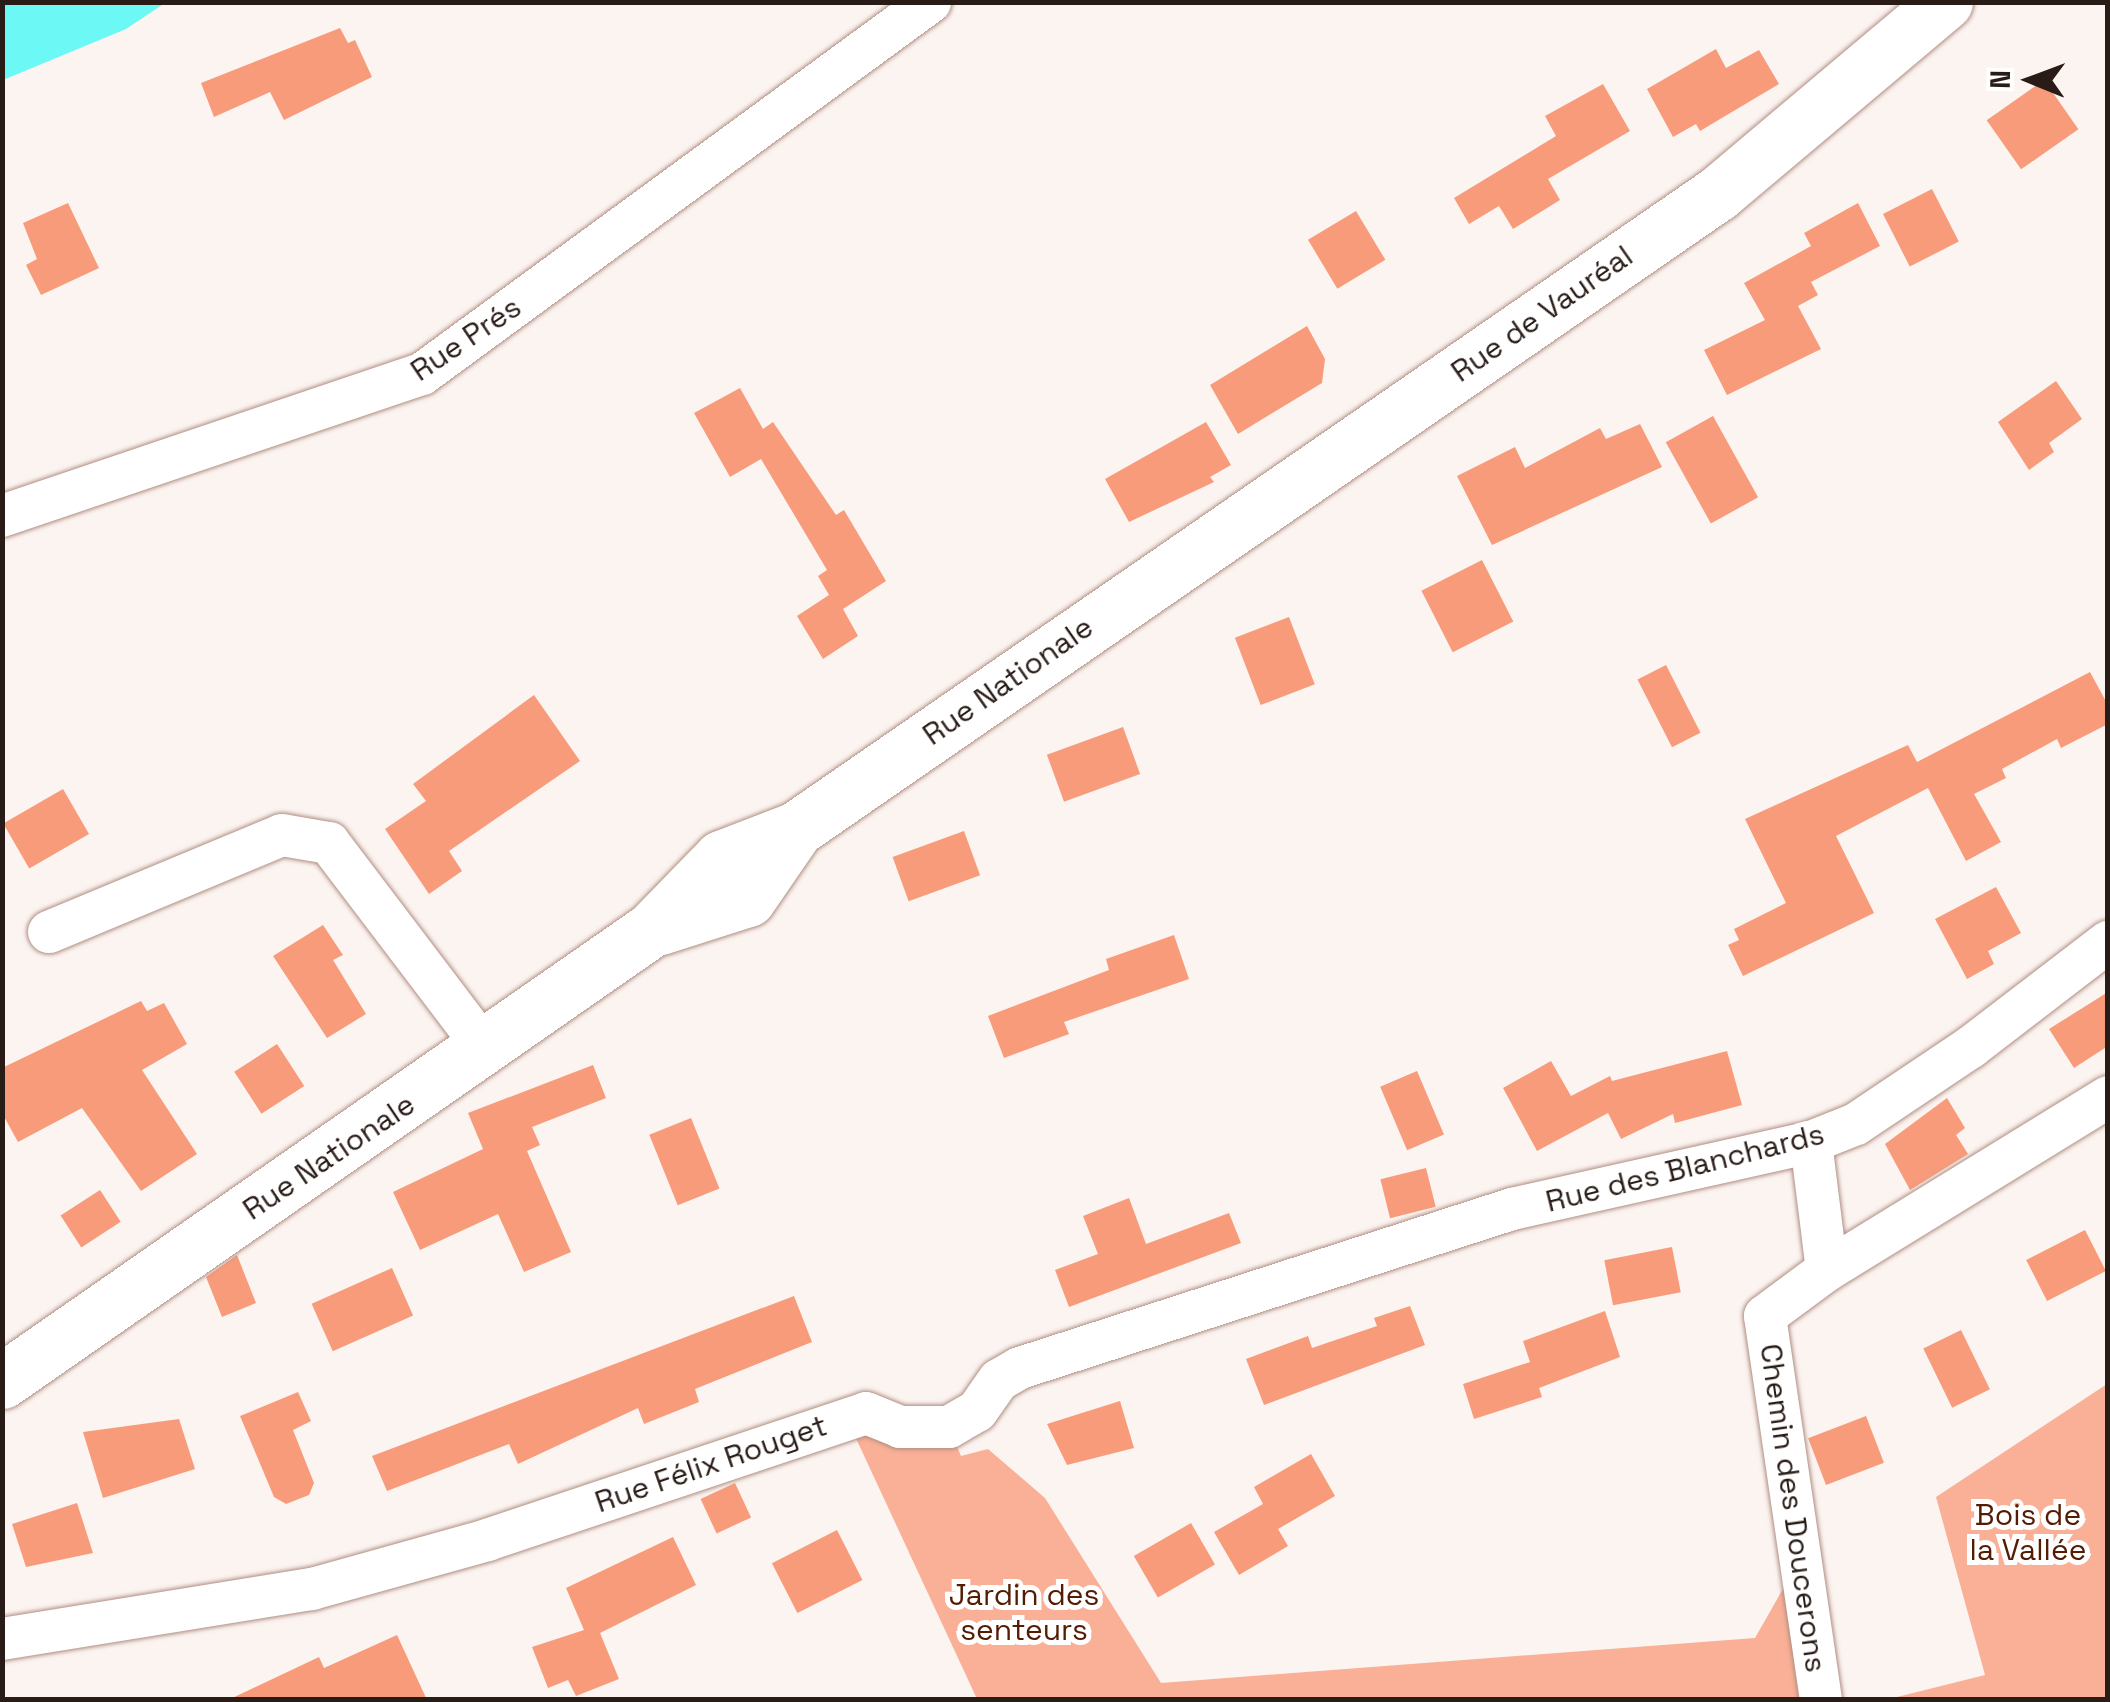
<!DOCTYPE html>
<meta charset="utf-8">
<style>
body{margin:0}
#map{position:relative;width:2110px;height:1702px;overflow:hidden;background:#fcf4f1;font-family:"Space Grotesk",sans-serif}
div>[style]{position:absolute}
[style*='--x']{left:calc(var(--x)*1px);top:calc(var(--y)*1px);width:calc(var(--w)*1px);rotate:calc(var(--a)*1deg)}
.green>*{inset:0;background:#fab096}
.water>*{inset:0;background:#6cf8f5}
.building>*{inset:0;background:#f89b7a;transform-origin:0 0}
.roads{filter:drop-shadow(0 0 2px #b08e82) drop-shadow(0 0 2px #b08e82)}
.street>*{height:42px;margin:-21px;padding:0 21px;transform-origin:21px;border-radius:21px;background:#fff}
.secondary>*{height:55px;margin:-27.5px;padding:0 27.5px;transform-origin:27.5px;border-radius:27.5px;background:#fff}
span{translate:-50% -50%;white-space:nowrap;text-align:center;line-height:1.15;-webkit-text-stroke:10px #fff;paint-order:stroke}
.street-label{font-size:30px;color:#291c17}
.park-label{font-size:30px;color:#551c04}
.frame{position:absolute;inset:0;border:5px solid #291c17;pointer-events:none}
.north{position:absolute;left:1980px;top:30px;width:100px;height:100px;-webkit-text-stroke:8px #fff;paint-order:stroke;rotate:271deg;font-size:28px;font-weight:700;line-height:40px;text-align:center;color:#291c17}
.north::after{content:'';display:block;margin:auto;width:35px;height:45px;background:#291c17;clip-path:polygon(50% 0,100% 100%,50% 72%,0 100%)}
</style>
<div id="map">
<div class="green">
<i style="clip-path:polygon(2107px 1384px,2107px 1699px,1889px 1699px,1985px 1675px,1936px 1497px)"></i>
<i style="clip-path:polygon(847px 1419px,949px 1427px,961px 1456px,988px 1449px,1045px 1498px,1161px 1683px,1755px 1638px,1814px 1534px,1842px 1699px,977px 1699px)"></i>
</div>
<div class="water">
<i style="clip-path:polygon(3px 2px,165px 2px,165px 3px,126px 29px,3px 80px)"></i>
</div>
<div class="building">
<i style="clip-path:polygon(340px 28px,348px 43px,355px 40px,372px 77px,284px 120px,270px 92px,214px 117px,201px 83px)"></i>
<i style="clip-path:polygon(1716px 49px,1726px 68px,1759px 50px,1779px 84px,1700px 131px,1696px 124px,1673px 137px,1647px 89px)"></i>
<i style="left:2044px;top:80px;width:60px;height:70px;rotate:55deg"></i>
<i style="clip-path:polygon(1603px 84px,1630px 131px,1548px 179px,1560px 200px,1513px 229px,1499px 206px,1469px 224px,1454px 198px,1556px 136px,1545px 116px)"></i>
<i style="left:1932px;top:189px;width:59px;height:55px;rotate:63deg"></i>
<i style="clip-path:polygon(68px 203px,99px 268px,41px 295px,26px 265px,37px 259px,23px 223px)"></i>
<i style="clip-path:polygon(1858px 203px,1880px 246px,1811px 282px,1818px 295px,1798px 306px,1821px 349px,1727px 395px,1704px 350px,1765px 320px,1744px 283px,1811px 246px,1804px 233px)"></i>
<i style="left:1356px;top:211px;width:57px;height:56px;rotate:59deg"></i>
<i style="clip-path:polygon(1307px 326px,1325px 359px,1322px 383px,1238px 434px,1210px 385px)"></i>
<i style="clip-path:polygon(2056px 381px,2082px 419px,2049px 443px,2054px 452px,2029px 470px,1998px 422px)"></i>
<i style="clip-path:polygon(740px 388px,763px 429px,773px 422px,836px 515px,844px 510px,886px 581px,843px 609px,858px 636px,823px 659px,797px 616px,829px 595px,818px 576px,827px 570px,761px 459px,730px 477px,694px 413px)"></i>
<i style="left:1713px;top:416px;width:93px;height:54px;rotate:61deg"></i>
<i style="clip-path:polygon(1206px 422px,1231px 465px,1210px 477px,1214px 482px,1129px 522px,1105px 479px)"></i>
<i style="clip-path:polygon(1640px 424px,1662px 467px,1492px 545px,1457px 476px,1515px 447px,1525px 468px,1600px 428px,1606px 439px)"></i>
<i style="left:1482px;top:560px;width:69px;height:68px;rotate:63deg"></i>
<i style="left:1289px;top:617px;width:72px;height:58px;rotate:69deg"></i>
<i style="left:1666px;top:665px;width:76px;height:32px;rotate:63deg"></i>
<i style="clip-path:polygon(2090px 672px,2108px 705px,2108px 724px,2061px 748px,2057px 739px,2002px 769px,2006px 778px,1974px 794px,2001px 842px,1966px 861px,1928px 788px,1836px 836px,1874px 913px,1743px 976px,1728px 945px,1739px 940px,1734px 929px,1786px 903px,1745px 819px,1908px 745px,1917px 762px)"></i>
<i style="clip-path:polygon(534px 695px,580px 761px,449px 851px,462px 871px,429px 894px,385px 829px,426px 801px,413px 784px)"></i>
<i style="left:1123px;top:727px;width:50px;height:81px;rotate:70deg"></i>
<i style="left:63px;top:789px;width:52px;height:69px;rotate:60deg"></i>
<i style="left:964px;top:831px;width:47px;height:76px;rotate:70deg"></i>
<i style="clip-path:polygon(1996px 887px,2021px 933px,1988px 951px,1994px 964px,1967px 979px,1935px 919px)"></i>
<i style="clip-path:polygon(323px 925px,343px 955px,333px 960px,366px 1014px,327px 1038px,273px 956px)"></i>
<i style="clip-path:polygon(1174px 935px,1189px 979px,1064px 1022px,1069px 1034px,1004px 1058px,988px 1016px,1109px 970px,1106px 959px)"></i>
<i style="clip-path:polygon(2108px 992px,2108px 1046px,2074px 1068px,2049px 1029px)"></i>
<i style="clip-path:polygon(141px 1001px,147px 1011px,164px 1003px,187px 1044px,142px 1070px,197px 1154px,141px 1191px,82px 1108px,18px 1142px,2px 1113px,2px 1068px)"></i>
<i style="left:277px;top:1044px;width:50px;height:51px;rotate:57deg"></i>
<i style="clip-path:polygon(1727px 1051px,1742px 1105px,1675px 1123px,1673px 1114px,1621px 1139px,1608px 1113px,1537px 1151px,1503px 1088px,1551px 1061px,1571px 1096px,1610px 1076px,1612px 1081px)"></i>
<i style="clip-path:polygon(593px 1065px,606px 1098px,532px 1127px,540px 1145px,527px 1151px,571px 1252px,524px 1272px,498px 1214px,420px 1250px,393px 1192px,483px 1149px,468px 1113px)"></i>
<i style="left:1417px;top:1071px;width:69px;height:40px;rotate:67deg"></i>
<i style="clip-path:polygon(1947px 1098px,1965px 1128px,1956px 1135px,1968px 1154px,1910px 1190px,1885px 1144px)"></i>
<i style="left:691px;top:1118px;width:76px;height:45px;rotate:68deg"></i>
<i style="left:1426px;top:1168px;width:40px;height:47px;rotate:76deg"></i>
<i style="left:100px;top:1190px;width:38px;height:47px;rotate:57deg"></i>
<i style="clip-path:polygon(1129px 1198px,1146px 1244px,1229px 1213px,1241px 1243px,1069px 1307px,1055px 1270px,1098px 1254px,1083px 1216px)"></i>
<i style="left:2085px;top:1230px;width:46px;height:66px;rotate:63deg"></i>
<i style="left:1672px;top:1247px;width:46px;height:69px;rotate:79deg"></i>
<i style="clip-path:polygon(237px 1255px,256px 1303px,222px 1317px,206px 1277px)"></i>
<i style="left:392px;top:1268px;width:52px;height:88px;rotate:66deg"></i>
<i style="clip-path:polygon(794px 1296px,812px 1342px,695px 1389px,699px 1402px,644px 1424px,638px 1408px,518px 1464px,509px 1444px,387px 1491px,372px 1456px)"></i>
<i style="clip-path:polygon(1410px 1306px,1425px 1345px,1264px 1405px,1246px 1359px,1308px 1336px,1312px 1348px,1377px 1326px,1374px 1318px)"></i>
<i style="clip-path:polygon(1605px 1311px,1620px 1357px,1539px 1388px,1542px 1397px,1474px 1419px,1463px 1384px,1530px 1362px,1523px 1341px)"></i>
<i style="left:1961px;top:1330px;width:66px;height:42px;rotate:64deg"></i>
<i style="clip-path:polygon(298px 1392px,311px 1421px,293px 1430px,314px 1483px,309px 1495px,286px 1504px,274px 1497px,240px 1416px)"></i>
<i style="clip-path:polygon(1120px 1401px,1134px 1448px,1067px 1465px,1047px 1424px)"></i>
<i style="left:1866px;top:1416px;width:50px;height:62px;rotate:69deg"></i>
<i style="clip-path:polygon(179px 1419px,195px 1469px,103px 1498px,83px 1432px)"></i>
<i style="clip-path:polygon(1311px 1454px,1335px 1496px,1278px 1529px,1288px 1546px,1239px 1575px,1214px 1532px,1263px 1504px,1254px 1487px)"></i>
<i style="left:735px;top:1483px;width:38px;height:38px;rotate:65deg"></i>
<i style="clip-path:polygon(77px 1503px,93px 1553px,26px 1567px,12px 1524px)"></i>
<i style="left:1191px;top:1523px;width:48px;height:66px;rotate:60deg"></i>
<i style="left:837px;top:1530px;width:56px;height:73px;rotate:63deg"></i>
<i style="clip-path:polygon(673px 1537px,696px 1585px,600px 1633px,619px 1679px,576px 1696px,568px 1680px,548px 1688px,532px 1647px,584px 1630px,566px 1588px)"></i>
<i style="clip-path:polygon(397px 1635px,427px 1700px,228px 1700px,319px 1657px,324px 1668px)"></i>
</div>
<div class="roads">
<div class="street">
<i style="--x:2;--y:516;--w:443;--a:-18.7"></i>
<i style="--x:422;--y:374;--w:630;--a:-36.21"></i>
<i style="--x:49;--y:932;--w:252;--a:-22.6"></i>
<i style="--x:282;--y:835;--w:48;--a:9.7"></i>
<i style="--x:329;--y:843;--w:260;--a:52.8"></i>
<i style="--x:1811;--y:1142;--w:129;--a:82.9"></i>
<i style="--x:2;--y:1639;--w:314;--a:-9.2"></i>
<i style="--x:312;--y:1589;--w:182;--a:-15.6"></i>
<i style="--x:487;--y:1540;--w:400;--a:-18.5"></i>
<i style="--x:866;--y:1413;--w:37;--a:22"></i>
<i style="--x:900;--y:1427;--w:49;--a:0"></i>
<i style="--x:949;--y:1427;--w:32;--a:-30"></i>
<i style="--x:977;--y:1411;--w:38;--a:-55"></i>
<i style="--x:999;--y:1380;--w:24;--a:-30"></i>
<i style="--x:1020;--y:1368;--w:517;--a:-17.91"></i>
<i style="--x:1512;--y:1209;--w:306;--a:-12.6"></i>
<i style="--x:1811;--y:1142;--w:48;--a:-21.8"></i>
<i style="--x:1856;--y:1124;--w:138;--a:-33.8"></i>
<i style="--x:1971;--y:1047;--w:173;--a:-37.5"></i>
<i style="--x:1821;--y:1700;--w:388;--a:-98.3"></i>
<i style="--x:1765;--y:1316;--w:77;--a:-36.6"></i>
<i style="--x:1827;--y:1270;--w:330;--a:-31.6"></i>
</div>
<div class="secondary">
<i style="--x:660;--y:927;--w:92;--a:-17.7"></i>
<i style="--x:748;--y:899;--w:85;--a:-55.6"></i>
<i style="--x:2;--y:1381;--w:792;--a:-34.81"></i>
<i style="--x:652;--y:929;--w:99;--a:-45.8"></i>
<i style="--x:721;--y:858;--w:80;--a:-21.1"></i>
<i style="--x:796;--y:829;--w:1119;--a:-34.59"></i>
<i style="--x:1717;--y:194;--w:298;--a:-40.1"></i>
</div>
</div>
<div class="street-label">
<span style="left:1542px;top:314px;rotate:-35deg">Rue de Vauréal</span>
<span style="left:466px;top:339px;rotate:-34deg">Rue Prés</span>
<span style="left:1008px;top:681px;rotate:-35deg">Rue Nationale</span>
<span style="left:329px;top:1157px;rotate:-34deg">Rue Nationale</span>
<span style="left:1685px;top:1168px;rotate:-14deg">Rue des Blanchards</span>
<span style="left:711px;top:1464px;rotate:-19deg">Rue Félix Rouget</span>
<span style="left:1793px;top:1508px;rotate:82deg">Chemin des Doucerons</span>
</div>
<div class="park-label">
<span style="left:2028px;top:1532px">Bois de<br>la Vallée</span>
<span style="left:1024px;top:1612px">Jardin des<br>senteurs</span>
</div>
<div class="frame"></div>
<div class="north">N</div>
</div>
